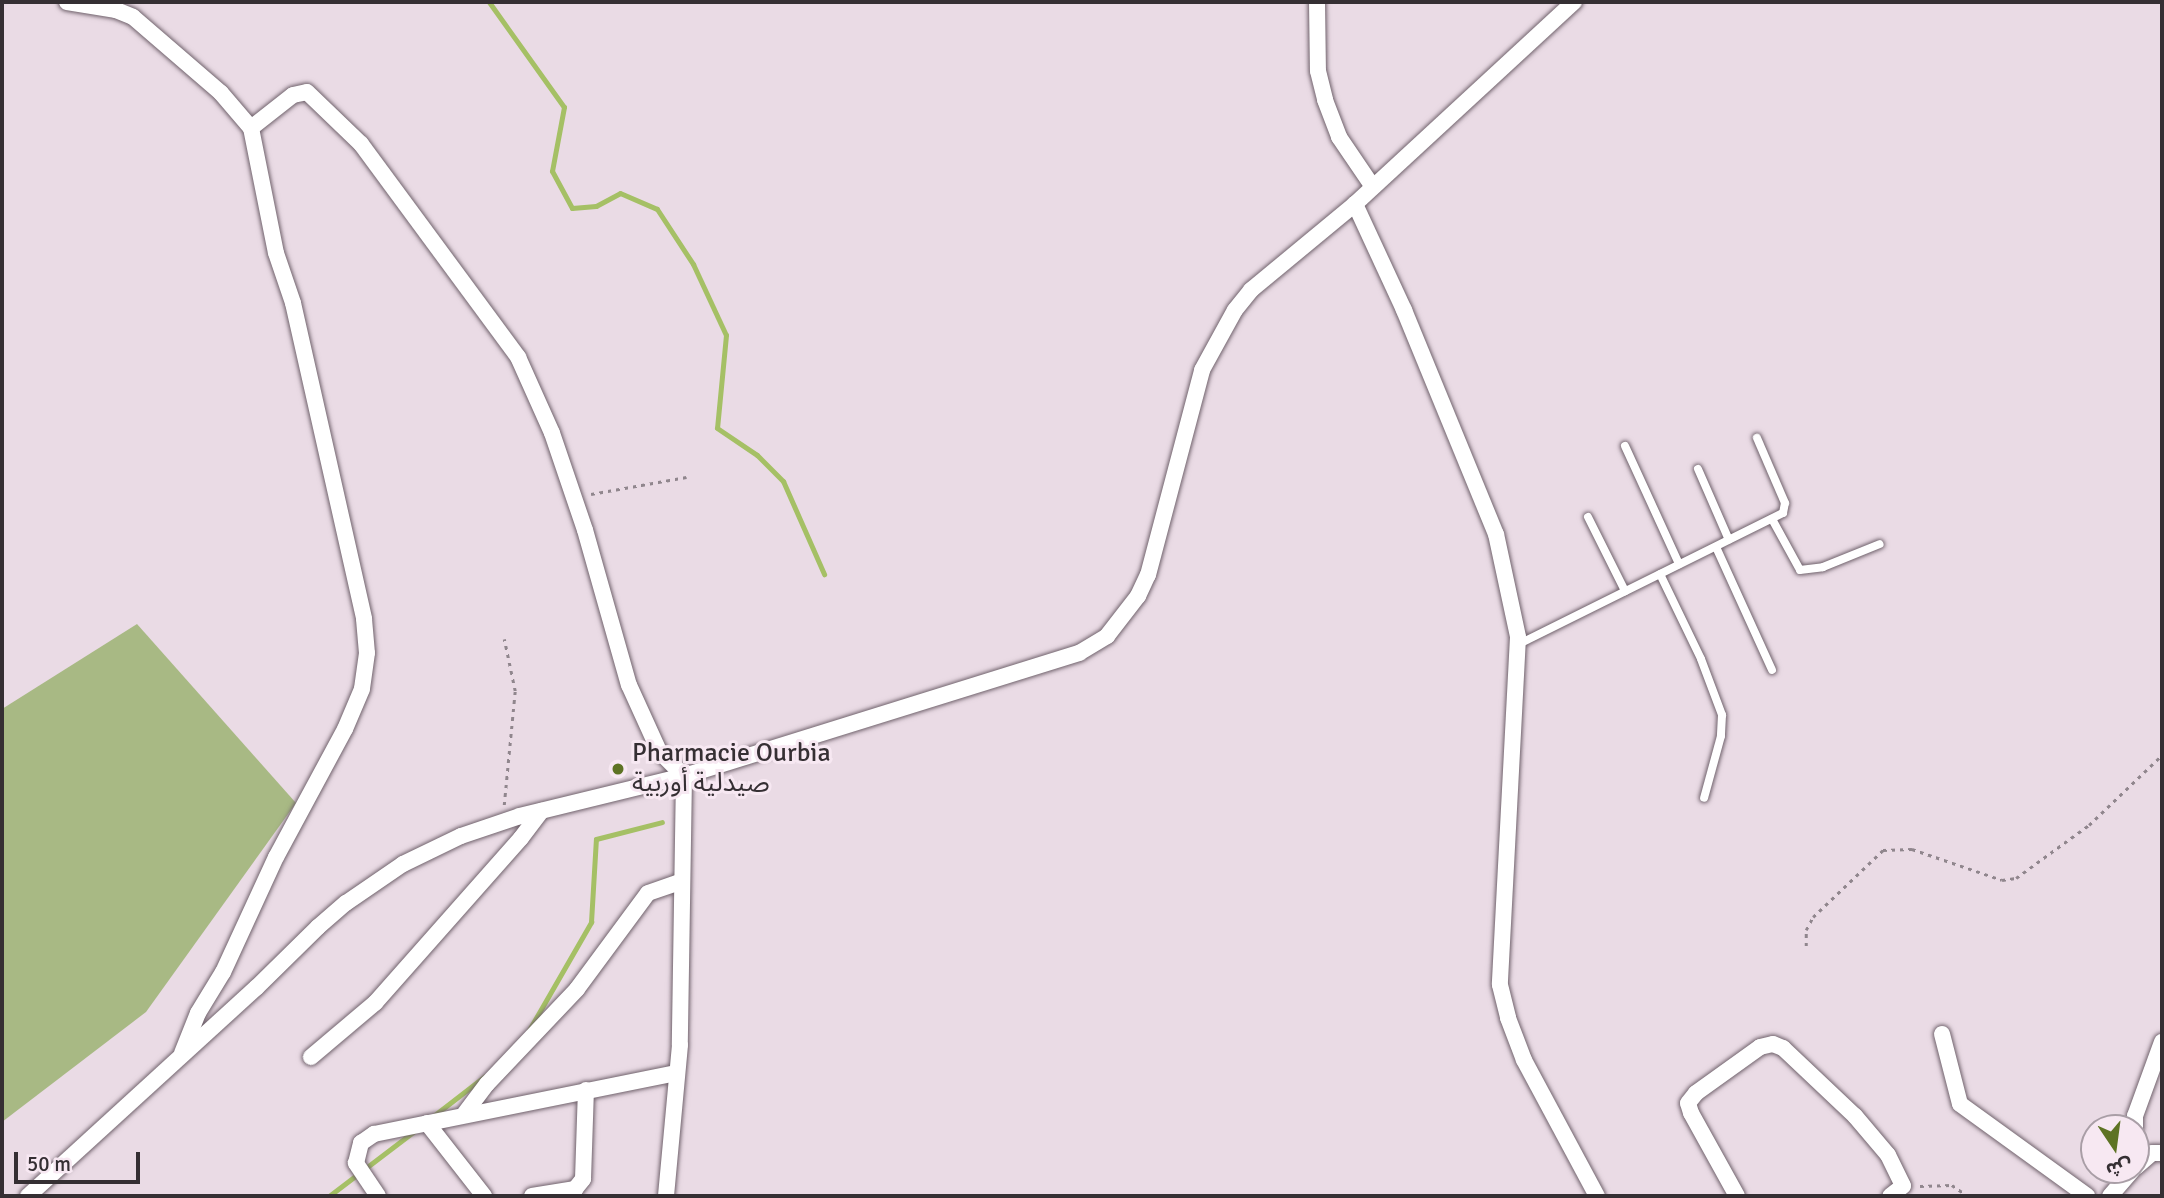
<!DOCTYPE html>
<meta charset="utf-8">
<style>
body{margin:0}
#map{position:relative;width:2164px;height:1198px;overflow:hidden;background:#eadbe5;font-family:Signika,"Noto Sans Arabic",sans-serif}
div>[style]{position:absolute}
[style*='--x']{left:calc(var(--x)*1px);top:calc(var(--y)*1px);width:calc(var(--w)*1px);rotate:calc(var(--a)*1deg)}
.green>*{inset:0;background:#a8b984}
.stream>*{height:5px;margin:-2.5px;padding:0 2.5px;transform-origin:2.5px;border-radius:2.5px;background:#a5c065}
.path>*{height:2.5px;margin-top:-1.25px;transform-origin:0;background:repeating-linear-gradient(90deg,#90868d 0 3.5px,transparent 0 8.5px)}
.roads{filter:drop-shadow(0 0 2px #70626c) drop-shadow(0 0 2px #70626c)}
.lane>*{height:8px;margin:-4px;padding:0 4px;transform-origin:4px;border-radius:4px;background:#fff}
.street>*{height:16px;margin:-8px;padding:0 8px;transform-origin:8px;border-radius:8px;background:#fff}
.dots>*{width:19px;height:19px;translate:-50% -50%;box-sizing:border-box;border:4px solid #f7e8f2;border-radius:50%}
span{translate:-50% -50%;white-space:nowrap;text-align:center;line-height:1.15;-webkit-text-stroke:6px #f7e8f2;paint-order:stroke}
.poi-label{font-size:26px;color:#352f33}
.left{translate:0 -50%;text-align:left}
.frame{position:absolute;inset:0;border:4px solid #352f33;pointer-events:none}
.north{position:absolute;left:2080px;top:1114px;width:70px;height:70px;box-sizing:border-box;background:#f7e8f2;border:2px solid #a99ea6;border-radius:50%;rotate:167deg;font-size:19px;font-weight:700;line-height:28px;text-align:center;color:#352f33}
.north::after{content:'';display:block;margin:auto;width:24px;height:32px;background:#5e7324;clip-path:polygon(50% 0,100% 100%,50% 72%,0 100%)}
.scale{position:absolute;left:14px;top:1152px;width:126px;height:32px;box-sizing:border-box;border:4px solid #352f33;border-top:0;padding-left:9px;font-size:21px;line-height:24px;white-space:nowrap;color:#352f33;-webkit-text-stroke:5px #f7e8f2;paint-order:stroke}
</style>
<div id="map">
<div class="green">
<i style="clip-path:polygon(137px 624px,296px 803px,146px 1012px,2px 1122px,2px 709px)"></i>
</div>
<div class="stream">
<i style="--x:489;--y:2;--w:129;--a:54.5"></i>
<i style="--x:564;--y:107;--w:65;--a:100.6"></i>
<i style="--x:552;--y:171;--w:42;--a:61.6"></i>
<i style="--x:572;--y:208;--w:24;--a:-5"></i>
<i style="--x:596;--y:206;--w:27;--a:-28"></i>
<i style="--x:620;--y:193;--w:40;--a:23.4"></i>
<i style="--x:657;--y:209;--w:66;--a:56.8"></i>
<i style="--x:693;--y:264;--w:78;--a:65.1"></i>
<i style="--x:726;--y:335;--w:93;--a:95.5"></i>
<i style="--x:717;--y:428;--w:48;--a:34"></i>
<i style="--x:757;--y:455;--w:37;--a:45"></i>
<i style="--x:783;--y:481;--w:102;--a:66.2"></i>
<i style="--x:529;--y:1030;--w:125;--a:-60.1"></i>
<i style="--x:591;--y:922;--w:83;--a:-86.6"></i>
<i style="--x:596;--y:839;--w:68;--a:-14.4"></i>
<i style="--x:432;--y:1117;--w:67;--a:-37.7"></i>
<i style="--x:329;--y:1196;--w:106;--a:-37.3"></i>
</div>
<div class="path">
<i style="--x:591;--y:494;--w:97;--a:-10.1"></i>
<i style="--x:504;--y:805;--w:115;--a:-84.5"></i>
<i style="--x:515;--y:691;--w:53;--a:-101.9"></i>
<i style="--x:1806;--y:946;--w:16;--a:-90"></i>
<i style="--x:1806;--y:930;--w:15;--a:-62"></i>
<i style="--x:1813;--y:917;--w:97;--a:-43.7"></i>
<i style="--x:1883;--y:850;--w:29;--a:-2"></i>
<i style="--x:1912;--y:849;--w:95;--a:19"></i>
<i style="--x:2002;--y:880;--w:14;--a:-8"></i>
<i style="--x:2016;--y:878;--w:90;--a:-36"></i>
<i style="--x:2089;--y:825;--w:101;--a:-43.8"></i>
<i style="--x:1920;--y:1186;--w:32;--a:-2"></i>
<i style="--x:1952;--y:1185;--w:19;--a:35"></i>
</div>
<div class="roads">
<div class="lane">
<i style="--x:1625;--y:446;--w:130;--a:65.4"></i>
<i style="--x:1698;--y:469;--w:77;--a:66.4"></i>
<i style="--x:1588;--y:517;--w:83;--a:63.4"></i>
<i style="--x:1772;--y:519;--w:58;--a:61.2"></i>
<i style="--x:1800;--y:570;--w:23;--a:-7"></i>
<i style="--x:1823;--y:567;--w:61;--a:-22"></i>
<i style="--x:1716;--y:547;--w:135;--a:65.5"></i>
<i style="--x:1660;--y:574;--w:94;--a:64.2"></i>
<i style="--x:1701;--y:659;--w:60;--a:69.4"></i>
<i style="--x:1722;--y:715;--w:21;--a:93"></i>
<i style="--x:1721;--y:736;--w:64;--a:105.3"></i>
<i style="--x:1517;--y:645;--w:297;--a:-26.4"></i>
<i style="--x:1783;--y:513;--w:10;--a:-79"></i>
<i style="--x:1785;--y:503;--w:71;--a:-113.3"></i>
</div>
<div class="street">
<i style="--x:67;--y:2;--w:50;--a:9.3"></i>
<i style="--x:116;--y:10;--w:18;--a:22"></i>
<i style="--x:133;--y:17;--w:116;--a:40.8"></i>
<i style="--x:221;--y:93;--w:46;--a:49.4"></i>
<i style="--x:251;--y:128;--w:127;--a:78.7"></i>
<i style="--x:276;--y:253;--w:53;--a:71.2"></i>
<i style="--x:293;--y:303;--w:324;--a:77.3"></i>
<i style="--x:364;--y:619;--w:34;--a:85"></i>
<i style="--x:367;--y:653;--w:36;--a:98"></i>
<i style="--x:362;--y:689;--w:43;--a:113"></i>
<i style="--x:345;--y:729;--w:145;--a:118.3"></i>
<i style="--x:276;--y:857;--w:127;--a:114.7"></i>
<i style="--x:223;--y:972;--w:48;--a:121.4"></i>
<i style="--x:198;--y:1013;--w:43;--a:111.8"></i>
<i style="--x:1317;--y:2;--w:69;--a:89.2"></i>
<i style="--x:1318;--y:71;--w:30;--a:76"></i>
<i style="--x:1325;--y:100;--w:40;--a:69"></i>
<i style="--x:1339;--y:137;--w:60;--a:55.8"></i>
<i style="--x:251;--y:128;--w:53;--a:-38.2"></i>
<i style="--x:293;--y:95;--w:14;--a:-12"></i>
<i style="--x:307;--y:92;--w:75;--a:43.9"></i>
<i style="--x:361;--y:144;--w:265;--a:53.6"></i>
<i style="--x:518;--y:357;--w:83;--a:65.9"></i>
<i style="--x:552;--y:433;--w:102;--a:71.2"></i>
<i style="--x:585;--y:530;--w:161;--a:74.2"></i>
<i style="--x:629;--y:685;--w:72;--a:65.6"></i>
<i style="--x:659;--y:751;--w:35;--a:45"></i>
<i style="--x:684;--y:776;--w:269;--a:90.9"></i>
<i style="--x:680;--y:1045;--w:152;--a:95.3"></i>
<i style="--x:1355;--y:204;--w:117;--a:65.2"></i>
<i style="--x:1404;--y:310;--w:242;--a:67.7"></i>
<i style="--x:1496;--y:534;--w:105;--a:77.9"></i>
<i style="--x:1518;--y:637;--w:348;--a:93"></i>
<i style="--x:1500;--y:985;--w:34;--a:76"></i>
<i style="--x:1508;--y:1018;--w:45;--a:69.1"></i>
<i style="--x:1524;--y:1060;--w:154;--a:61.8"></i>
<i style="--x:1942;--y:1034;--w:72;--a:75.6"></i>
<i style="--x:1960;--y:1104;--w:157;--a:35.9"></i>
<i style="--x:311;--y:1057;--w:84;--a:-40.2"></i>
<i style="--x:375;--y:1003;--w:220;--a:-48.5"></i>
<i style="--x:521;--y:838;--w:34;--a:-53"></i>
<i style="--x:465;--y:1113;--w:36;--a:-53"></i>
<i style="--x:487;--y:1084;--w:131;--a:-46.5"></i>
<i style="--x:577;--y:989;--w:119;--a:-53.5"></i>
<i style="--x:648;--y:893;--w:34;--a:-19"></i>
<i style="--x:427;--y:1123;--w:93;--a:52"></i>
<i style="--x:2135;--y:1128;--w:12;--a:-90"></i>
<i style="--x:2135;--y:1116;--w:79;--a:-70"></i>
<i style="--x:2136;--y:1167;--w:21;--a:-41"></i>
<i style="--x:2152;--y:1153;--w:10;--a:0"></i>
<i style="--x:28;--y:1196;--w:309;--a:-42.4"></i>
<i style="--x:256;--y:988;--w:87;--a:-44.5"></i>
<i style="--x:318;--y:927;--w:37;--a:-41"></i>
<i style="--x:346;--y:903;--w:69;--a:-34.4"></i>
<i style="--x:403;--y:864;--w:64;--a:-25.8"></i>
<i style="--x:461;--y:836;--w:62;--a:-18.7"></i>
<i style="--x:520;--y:816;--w:169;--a:-13.7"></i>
<i style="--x:684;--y:776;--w:414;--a:-17.3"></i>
<i style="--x:1079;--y:653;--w:33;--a:-31"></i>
<i style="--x:1107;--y:636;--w:51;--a:-52.2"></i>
<i style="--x:1138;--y:596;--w:23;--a:-65"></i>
<i style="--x:1148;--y:575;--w:212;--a:-75.2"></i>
<i style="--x:1202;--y:370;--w:68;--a:-61.2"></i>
<i style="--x:1235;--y:310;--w:26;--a:-51"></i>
<i style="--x:1251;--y:290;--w:135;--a:-39.6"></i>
<i style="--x:1355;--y:204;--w:298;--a:-42.7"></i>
<i style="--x:378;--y:1196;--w:40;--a:-124"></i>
<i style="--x:356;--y:1163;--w:21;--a:-76"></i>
<i style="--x:361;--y:1143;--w:16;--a:-35"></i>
<i style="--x:374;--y:1134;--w:309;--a:-11.4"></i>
<i style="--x:532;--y:1196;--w:44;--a:-9.2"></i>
<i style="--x:575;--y:1189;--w:13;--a:-51"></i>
<i style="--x:583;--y:1179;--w:89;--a:-88.1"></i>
<i style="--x:1737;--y:1196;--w:95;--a:-119"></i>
<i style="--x:1691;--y:1113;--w:10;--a:-107"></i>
<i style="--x:1688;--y:1103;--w:13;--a:-51"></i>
<i style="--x:1696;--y:1093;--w:79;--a:-35.7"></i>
<i style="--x:1760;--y:1047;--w:13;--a:-13"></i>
<i style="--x:1773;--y:1044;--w:11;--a:22"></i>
<i style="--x:1783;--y:1048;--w:99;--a:43.4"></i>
<i style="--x:1855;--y:1116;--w:51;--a:49.8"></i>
<i style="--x:1888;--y:1155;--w:34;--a:64"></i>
<i style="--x:1903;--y:1186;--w:16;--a:142"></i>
<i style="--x:2110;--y:1196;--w:35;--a:-49"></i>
</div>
</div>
<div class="dots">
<i style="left:618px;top:769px;background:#5e7324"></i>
</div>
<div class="poi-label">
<span class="left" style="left:632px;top:769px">Pharmacie Ourbia<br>صيدلية أوربية</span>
</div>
<div class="frame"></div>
<div class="north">ش</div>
<div class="scale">50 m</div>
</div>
